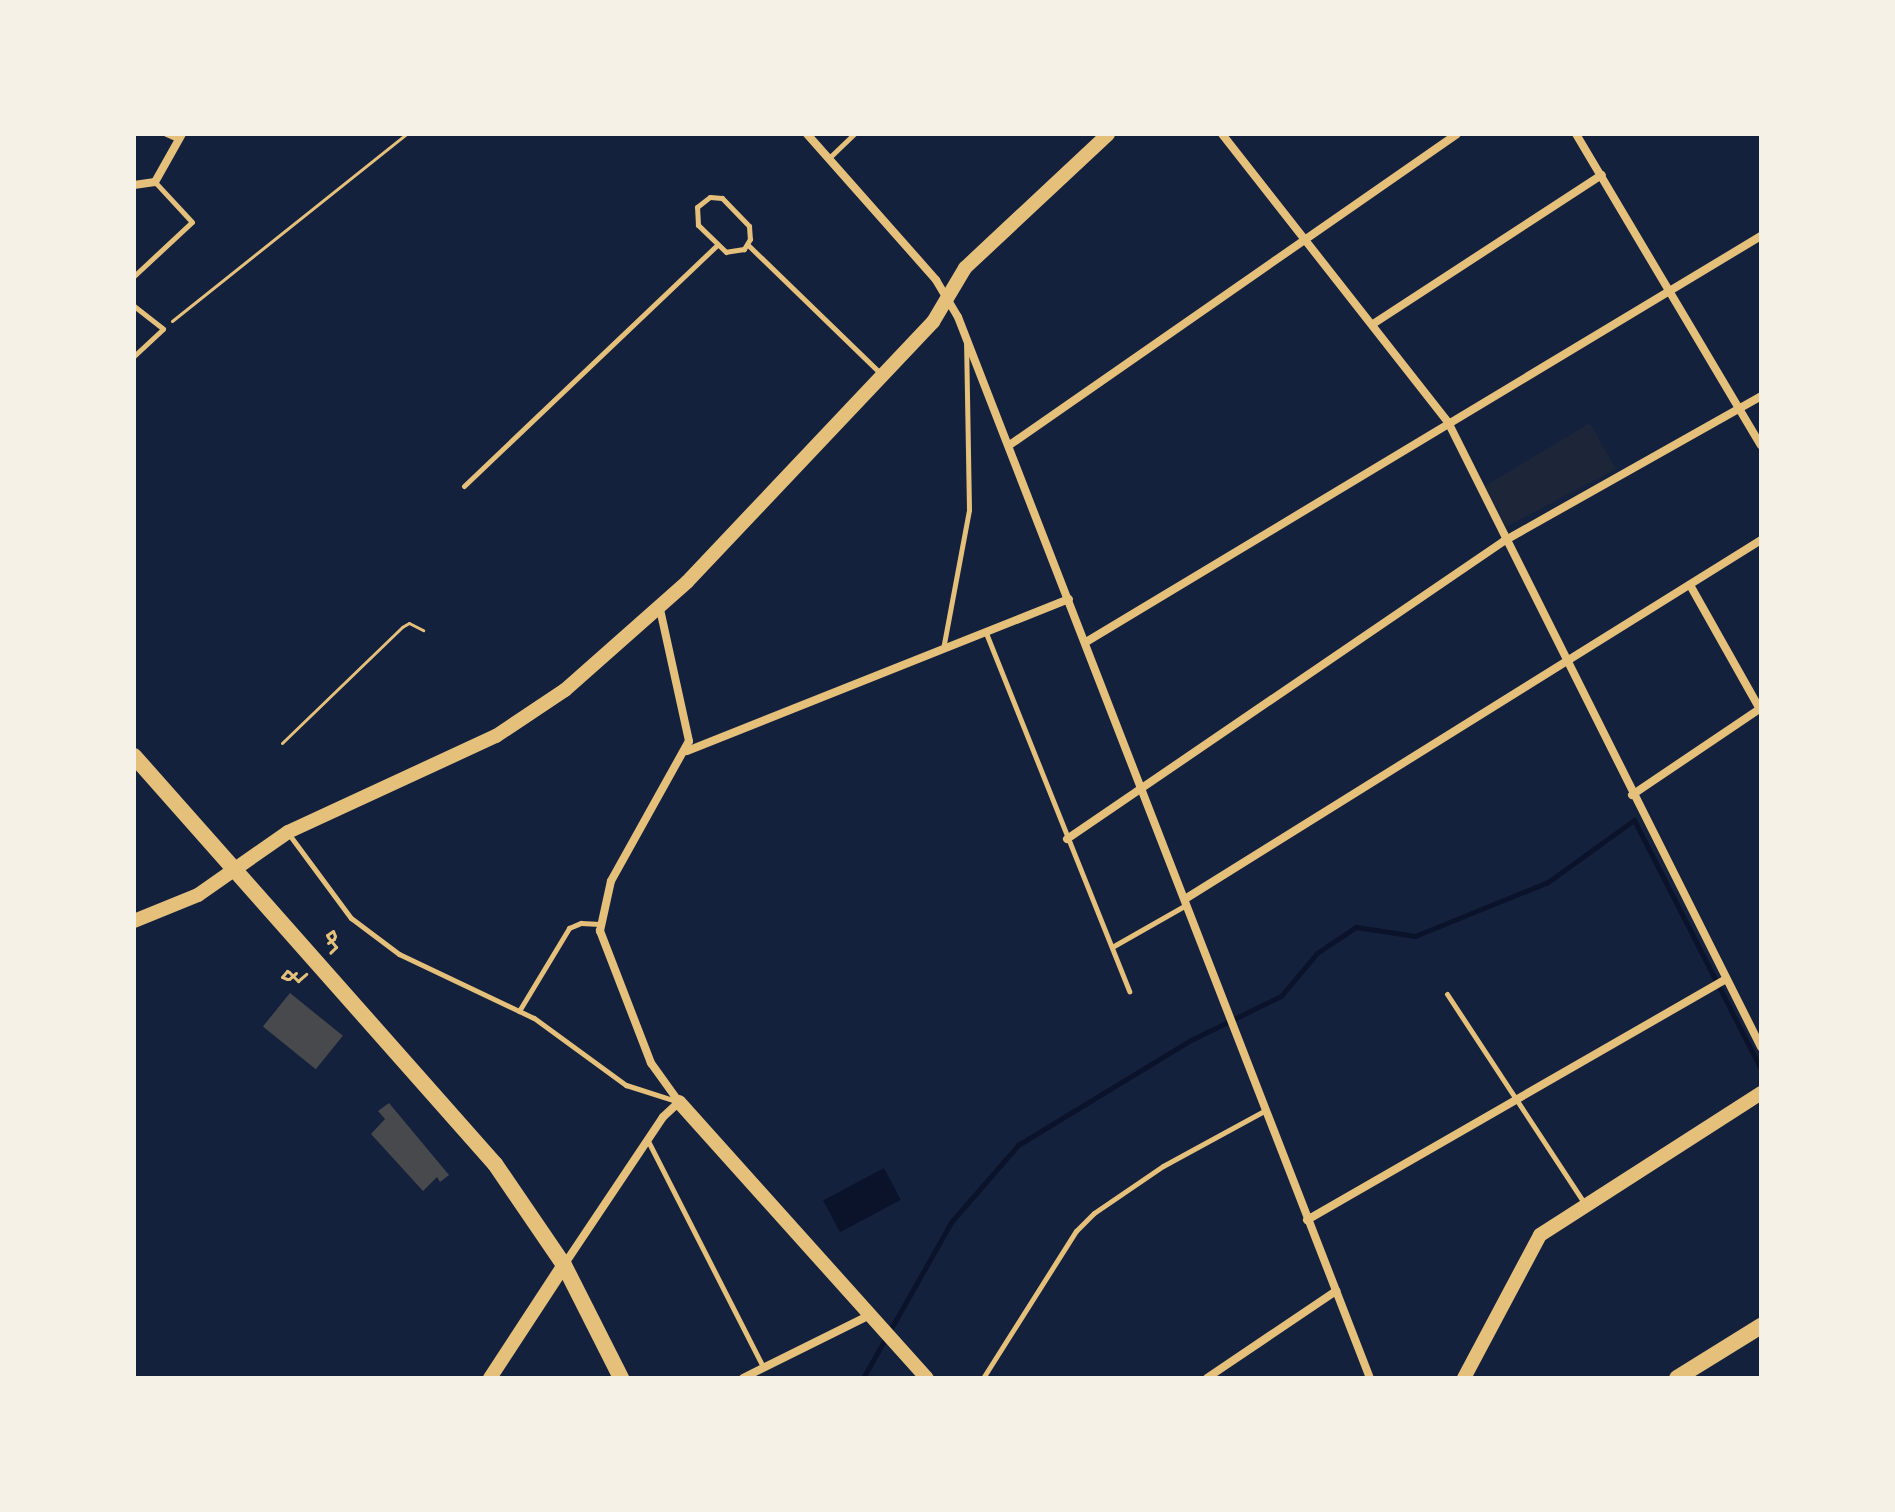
<!DOCTYPE html>
<style>
body{margin:0}
#map{position:relative;width:1895px;height:1512px;overflow:hidden;background:#14213d;font-family:Arial,sans-serif}
div>[style]{position:absolute}
[style*='--x']{left:calc(var(--x)*1px);top:calc(var(--y)*1px);width:calc(var(--w)*1px);rotate:calc(var(--a)*1deg)}
.green>*{inset:0;background:#1d2539}
.water>*{inset:0;background:#0b132b;transform-origin:0 0}
.stream>*{height:5px;margin:-2.5px;padding:0 2.5px;transform-origin:2.5px;border-radius:2.5px;background:#0b132b}
.building>*{inset:0;background:#48494c;transform-origin:0 0}
.path>*{height:3px;margin:-1.5px;padding:0 1.5px;transform-origin:1.5px;border-radius:1.5px;background:#e5c07b}
.service>*{height:5px;margin:-2.5px;padding:0 2.5px;transform-origin:2.5px;border-radius:2.5px;background:#e5c07b}
.minor>*{height:8px;margin:-4px;padding:0 4px;transform-origin:4px;border-radius:4px;background:#e5c07b}
.tertiary>*{height:14px;margin:-7px;padding:0 7px;transform-origin:7px;border-radius:7px;background:#e5c07b}
.primary>*{height:16px;margin:-8px;padding:0 8px;transform-origin:8px;border-radius:8px;background:#e5c07b}
span{translate:-50% -50%;white-space:nowrap;text-align:center;line-height:1.15;-webkit-text-stroke:6px #f6f1e7;paint-order:stroke}
.frame{position:absolute;inset:0;border:136px solid #f6f1e7;pointer-events:none}
</style>
<div id="map">
<div class="green">
<i style="clip-path:polygon(1590px 423px,1616px 469px,1506px 527px,1485px 486px)"></i>
</div>
<div class="water">
<i style="left:884px;top:1168px;width:36px;height:69px;rotate:62deg"></i>
</div>
<div class="stream">
<i style="--x:863;--y:1378;--w:180;--a:-60.5"></i>
<i style="--x:952;--y:1221;--w:101;--a:-49"></i>
<i style="--x:1018;--y:1145;--w:202;--a:-31.3"></i>
<i style="--x:1191;--y:1040;--w:100;--a:-26.1"></i>
<i style="--x:1281;--y:996;--w:56;--a:-50.1"></i>
<i style="--x:1317;--y:953;--w:47;--a:-33.7"></i>
<i style="--x:1356;--y:927;--w:60;--a:8.7"></i>
<i style="--x:1415;--y:936;--w:144;--a:-22.1"></i>
<i style="--x:1548;--y:882;--w:106;--a:-35.8"></i>
<i style="--x:1634;--y:820;--w:280;--a:63"></i>
</div>
<div class="building">
<i style="left:290px;top:993px;width:68px;height:43px;rotate:39deg"></i>
<i style="clip-path:polygon(389px 1103px,449px 1175px,440px 1182px,437px 1177px,423px 1191px,371px 1134px,385px 1119px,378px 1111px)"></i>
</div>
<div class="path">
<i style="--x:172;--y:321;--w:300;--a:-38.6"></i>
<i style="--x:282;--y:743;--w:167;--a:-44"></i>
<i style="--x:402;--y:627;--w:8;--a:-30"></i>
<i style="--x:409;--y:623;--w:16;--a:27"></i>
<i style="--x:328;--y:943;--w:7;--a:-34"></i>
<i style="--x:334;--y:939;--w:3;--a:-72"></i>
<i style="--x:335;--y:936;--w:5;--a:-112"></i>
<i style="--x:333;--y:931;--w:7;--a:146"></i>
<i style="--x:327;--y:935;--w:2;--a:63"></i>
<i style="--x:328;--y:937;--w:13;--a:51"></i>
<i style="--x:336;--y:947;--w:8;--a:135"></i>
<i style="--x:296;--y:973;--w:9;--a:139"></i>
<i style="--x:289;--y:979;--w:2;--a:180"></i>
<i style="--x:287;--y:979;--w:5;--a:-158"></i>
<i style="--x:282;--y:977;--w:8;--a:-50"></i>
<i style="--x:287;--y:971;--w:2;--a:27"></i>
<i style="--x:289;--y:972;--w:13;--a:45"></i>
<i style="--x:298;--y:981;--w:11;--a:-41"></i>
</div>
<div class="service">
<i style="--x:166;--y:134;--w:13;--a:23"></i>
<i style="--x:829;--y:158;--w:35;--a:-44"></i>
<i style="--x:710;--y:197;--w:12;--a:5"></i>
<i style="--x:722;--y:198;--w:39;--a:46"></i>
<i style="--x:749;--y:226;--w:13;--a:86"></i>
<i style="--x:750;--y:239;--w:12;--a:121"></i>
<i style="--x:744;--y:249;--w:18;--a:171"></i>
<i style="--x:726;--y:252;--w:39;--a:-136"></i>
<i style="--x:698;--y:225;--w:18;--a:-93"></i>
<i style="--x:697;--y:207;--w:16;--a:-38"></i>
<i style="--x:748;--y:245;--w:187;--a:44.1"></i>
<i style="--x:134;--y:276;--w:79;--a:-43"></i>
<i style="--x:192;--y:222;--w:54;--a:-132.8"></i>
<i style="--x:134;--y:306;--w:37;--a:38"></i>
<i style="--x:163;--y:329;--w:40;--a:137"></i>
<i style="--x:464;--y:486;--w:349;--a:-43.6"></i>
<i style="--x:986;--y:633;--w:386;--a:68.2"></i>
<i style="--x:943;--y:649;--w:141;--a:-79.4"></i>
<i style="--x:969;--y:510;--w:168;--a:-91"></i>
<i style="--x:288;--y:833;--w:106;--a:53.5"></i>
<i style="--x:351;--y:918;--w:60;--a:36.9"></i>
<i style="--x:399;--y:954;--w:149;--a:25.4"></i>
<i style="--x:534;--y:1018;--w:114;--a:36.1"></i>
<i style="--x:626;--y:1085;--w:52;--a:17.7"></i>
<i style="--x:1112;--y:947;--w:85;--a:-29.6"></i>
<i style="--x:1447;--y:994;--w:251;--a:56.7"></i>
<i style="--x:519;--y:1011;--w:97;--a:-58.9"></i>
<i style="--x:569;--y:928;--w:13;--a:-23"></i>
<i style="--x:581;--y:923;--w:19;--a:3"></i>
<i style="--x:648;--y:1141;--w:254;--a:63"></i>
<i style="--x:983;--y:1378;--w:174;--a:-57.7"></i>
<i style="--x:1076;--y:1231;--w:25;--a:-45"></i>
<i style="--x:1094;--y:1213;--w:83;--a:-34.3"></i>
<i style="--x:1163;--y:1166;--w:115;--a:-28.6"></i>
</div>
<div class="minor">
<i style="--x:807;--y:134;--w:195;--a:48.5"></i>
<i style="--x:936;--y:280;--w:43;--a:59.3"></i>
<i style="--x:958;--y:317;--w:1138;--a:68.78"></i>
<i style="--x:1222;--y:134;--w:368;--a:51.9"></i>
<i style="--x:1449;--y:424;--w:697;--a:63.4"></i>
<i style="--x:1576;--y:134;--w:362;--a:59.3"></i>
<i style="--x:134;--y:185;--w:21;--a:-8"></i>
<i style="--x:155;--y:182;--w:55;--a:-60.6"></i>
<i style="--x:1373;--y:324;--w:273;--a:-33.1"></i>
<i style="--x:1011;--y:444;--w:543;--a:-34.8"></i>
<i style="--x:1690;--y:585;--w:142;--a:60.6"></i>
<i style="--x:1086;--y:642;--w:788;--a:-31.03"></i>
<i style="--x:687;--y:751;--w:411;--a:-21.7"></i>
<i style="--x:1632;--y:795;--w:156;--a:-34"></i>
<i style="--x:1067;--y:839;--w:529;--a:-34.29"></i>
<i style="--x:1504;--y:541;--w:295;--a:-29.4"></i>
<i style="--x:1185;--y:899;--w:679;--a:-31.93"></i>
<i style="--x:1307;--y:1220;--w:482;--a:-29.9"></i>
<i style="--x:564;--y:1265;--w:178;--a:-56.2"></i>
<i style="--x:663;--y:1117;--w:22;--a:-43"></i>
<i style="--x:679;--y:1102;--w:48;--a:-125.7"></i>
<i style="--x:651;--y:1063;--w:142;--a:-111.1"></i>
<i style="--x:600;--y:931;--w:51;--a:-77.6"></i>
<i style="--x:611;--y:881;--w:160;--a:-60.9"></i>
<i style="--x:689;--y:741;--w:139;--a:-102.4"></i>
<i style="--x:743;--y:1378;--w:142;--a:-26.4"></i>
<i style="--x:1207;--y:1378;--w:156;--a:-34"></i>
</div>
<div class="tertiary">
<i style="--x:134;--y:921;--w:69;--a:-22.1"></i>
<i style="--x:198;--y:895;--w:110;--a:-35"></i>
<i style="--x:288;--y:832;--w:229;--a:-24.8"></i>
<i style="--x:496;--y:736;--w:83;--a:-33.7"></i>
<i style="--x:565;--y:690;--w:163;--a:-41.5"></i>
<i style="--x:687;--y:582;--w:358;--a:-46.6"></i>
<i style="--x:933;--y:322;--w:63;--a:-59.3"></i>
<i style="--x:965;--y:268;--w:196;--a:-43.1"></i>
<i style="--x:679;--y:1102;--w:371;--a:48.1"></i>
<i style="--x:490;--y:1378;--w:135;--a:-56.8"></i>
<i style="--x:1464;--y:1378;--w:162;--a:-62"></i>
<i style="--x:1540;--y:1235;--w:263;--a:-32.7"></i>
</div>
<div class="primary">
<i style="--x:134;--y:756;--w:545;--a:48.5"></i>
<i style="--x:495;--y:1164;--w:122;--a:55.7"></i>
<i style="--x:564;--y:1265;--w:127;--a:63.2"></i>
<i style="--x:1677;--y:1378;--w:99;--a:-31.8"></i>
</div>
<div class="frame"></div>
</div>
